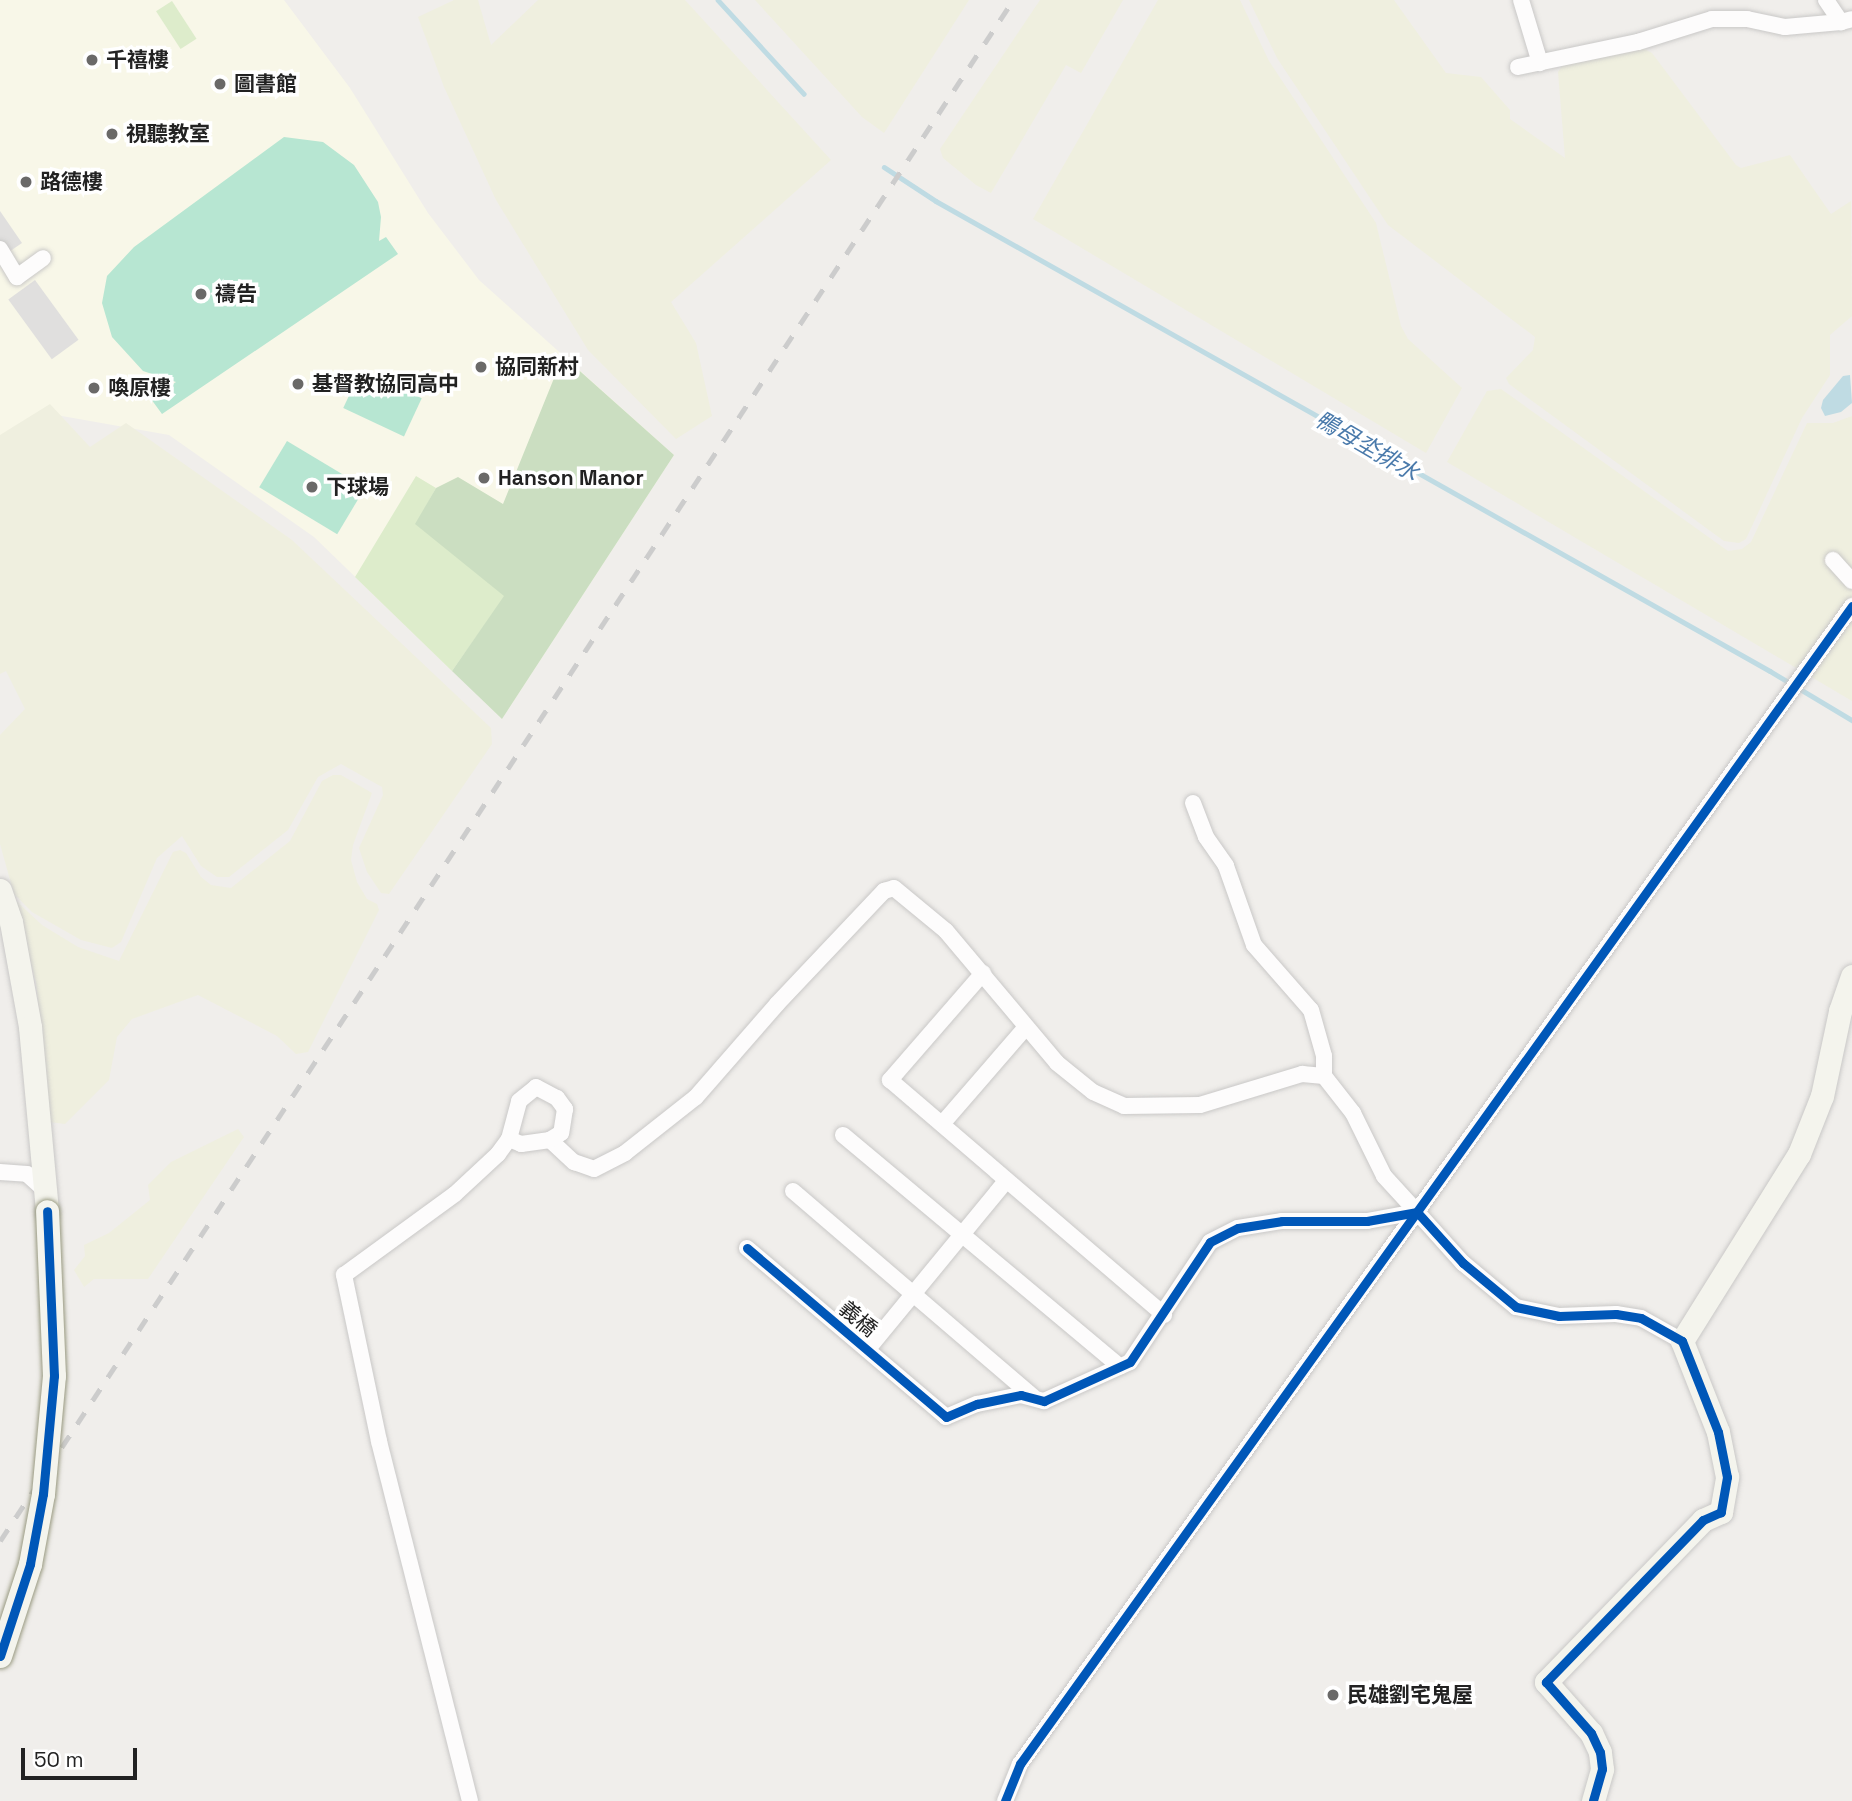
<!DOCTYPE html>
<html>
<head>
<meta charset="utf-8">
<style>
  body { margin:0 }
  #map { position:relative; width:1852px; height:1801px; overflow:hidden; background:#f0eeeb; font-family:"Space Grotesk","Noto Sans TC",sans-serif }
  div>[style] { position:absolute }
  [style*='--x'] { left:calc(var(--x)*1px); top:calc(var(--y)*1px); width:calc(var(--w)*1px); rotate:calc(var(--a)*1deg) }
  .education>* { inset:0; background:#f8f7e8 }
  .farmland>* { inset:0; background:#efefdf }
  .grass>* { inset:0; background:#ddeccb; transform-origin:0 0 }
  .forest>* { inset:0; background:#cbdec1 }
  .pitch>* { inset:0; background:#b7e6d2; transform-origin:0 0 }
  .parking>* { inset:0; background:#e0dfde; transform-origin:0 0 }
  .water>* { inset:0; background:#bfdbe3 }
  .stream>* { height:4.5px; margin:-2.25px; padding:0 2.25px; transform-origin:2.25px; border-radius:2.25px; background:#bfdbe3 }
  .roads { filter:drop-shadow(0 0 2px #c9c8c7) drop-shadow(0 0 2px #c9c8c7) }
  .street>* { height:16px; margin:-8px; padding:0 8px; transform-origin:8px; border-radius:8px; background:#fdfcfc }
  .secondary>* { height:23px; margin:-11.5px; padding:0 11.5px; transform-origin:11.5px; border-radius:11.5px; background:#f4f4ed }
  .rail>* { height:4.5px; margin-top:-2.25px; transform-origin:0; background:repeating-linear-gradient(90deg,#ccc 0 14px,transparent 0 28px) }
  .bridges { filter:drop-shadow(0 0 2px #999a82) drop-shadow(0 0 2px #999a82) }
  .secondary-bridge>* { height:23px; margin:-11.5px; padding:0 11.5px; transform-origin:11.5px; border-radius:11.5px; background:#f4f4ed }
  .cycleway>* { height:9px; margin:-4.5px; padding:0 4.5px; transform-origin:4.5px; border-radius:4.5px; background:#0057b8 }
  .dots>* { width:19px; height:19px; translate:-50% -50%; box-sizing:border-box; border:4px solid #fff; border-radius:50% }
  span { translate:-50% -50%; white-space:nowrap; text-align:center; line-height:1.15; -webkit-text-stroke:7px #fff; paint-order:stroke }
  .poi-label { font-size:21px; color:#222; font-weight:700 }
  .left { translate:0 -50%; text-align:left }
  .street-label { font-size:21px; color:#222 }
  .water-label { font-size:23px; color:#4a7aab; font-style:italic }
  .scale { position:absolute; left:21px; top:1748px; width:116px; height:32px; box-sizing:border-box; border:4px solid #222; border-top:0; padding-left:9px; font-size:21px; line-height:24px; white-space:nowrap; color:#222; -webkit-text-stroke:5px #fff; paint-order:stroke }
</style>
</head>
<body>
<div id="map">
  <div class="education">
    <i style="clip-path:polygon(0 0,284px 0,350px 88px,428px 213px,479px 280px,674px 455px,502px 719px,314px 537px,169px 435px,45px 413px,0 442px)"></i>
  </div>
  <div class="farmland">
    <i style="clip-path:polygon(454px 0,478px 0,491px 45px,538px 0,685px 0,831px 160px,671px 302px,696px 343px,712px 416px,676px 439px,588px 350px,496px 200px,444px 87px,418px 17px)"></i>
    <i style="clip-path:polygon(755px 0,969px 0,884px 133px,862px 117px)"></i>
    <i style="clip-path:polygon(1040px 0,1123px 0,1081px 73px,1066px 65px,991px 193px,976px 185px,943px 158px,940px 149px)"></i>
    <i style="clip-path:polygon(1158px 0,1240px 0,1269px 61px,1376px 223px,1401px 326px,1408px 339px,1462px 388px,1426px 453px,1033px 219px)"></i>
    <i style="clip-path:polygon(1249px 0,1394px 0,1446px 73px,1481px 77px,1510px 110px,1510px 119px,1565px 158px,1558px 72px,1563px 64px,1642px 48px,1652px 53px,1736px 165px,1741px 168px,1790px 155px,1831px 214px,1851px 201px,1852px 316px,1830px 335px,1830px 375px,1802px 418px,1746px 539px,1739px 543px,1724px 541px,1509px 384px,1506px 378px,1533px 350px,1535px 337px,1388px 225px,1277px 58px)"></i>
    <i style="clip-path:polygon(1501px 389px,1728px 551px,1742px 549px,1751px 542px,1807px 423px,1833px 423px,1852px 416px,1852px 701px,1447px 462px,1487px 391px)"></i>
    <i style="clip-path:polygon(50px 404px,90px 447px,126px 423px,292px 540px,491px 728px,492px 744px,389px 894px,381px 893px,367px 872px,359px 848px,383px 795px,382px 787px,341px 764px,318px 777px,288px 830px,229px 877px,217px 877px,201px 866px,182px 836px,157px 858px,121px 942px,112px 948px,81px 940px,32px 912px,14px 894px,0 844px,0 735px,25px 709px,6px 671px,0 674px,0 435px)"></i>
    <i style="clip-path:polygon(333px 775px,341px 775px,372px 793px,353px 845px,351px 860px,357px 882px,367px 899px,377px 904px,379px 910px,308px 1052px,296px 1054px,277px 1036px,198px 995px,132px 1019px,117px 1037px,109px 1080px,65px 1124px,50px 1122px,36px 982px,13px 898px,42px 925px,78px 947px,119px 961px,173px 852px,180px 850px,186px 853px,201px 877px,211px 885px,231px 888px,290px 841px,322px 781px)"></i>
    <i style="clip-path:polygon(238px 1129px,244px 1137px,148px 1279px,94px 1279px,84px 1287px,74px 1270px,85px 1256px,84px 1245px,109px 1233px,150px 1200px,148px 1185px,171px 1162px)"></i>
  </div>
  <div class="grass">
    <i style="left:172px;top:1px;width:45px;height:19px;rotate:57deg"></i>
    <i style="clip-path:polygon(416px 476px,436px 488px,416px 524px,505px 596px,452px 671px,355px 577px)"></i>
  </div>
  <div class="forest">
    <i style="clip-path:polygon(563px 356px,674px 455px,502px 719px,452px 671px,504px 596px,415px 524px,436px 488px,458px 477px,503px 504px)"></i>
  </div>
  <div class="pitch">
    <i style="clip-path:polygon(284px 137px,323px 142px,354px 165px,378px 202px,381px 217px,379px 241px,386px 237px,398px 254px,162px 414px,151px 399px,176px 382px,143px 371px,112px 337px,102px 303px,107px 276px,134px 247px)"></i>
    <i style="left:361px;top:370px;width:67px;height:42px;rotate:25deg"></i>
    <i style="left:287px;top:441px;width:91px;height:54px;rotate:31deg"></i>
  </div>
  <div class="parking">
    <i style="clip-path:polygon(0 211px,22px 243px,0 258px)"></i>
    <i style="left:35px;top:280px;width:74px;height:33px;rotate:54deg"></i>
  </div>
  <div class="water">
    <i style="clip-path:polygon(1850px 375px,1852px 403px,1841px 412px,1825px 416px,1821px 408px,1823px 400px,1843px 376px)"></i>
  </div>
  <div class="stream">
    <i style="--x:718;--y:0;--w:127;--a:47.5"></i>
    <i style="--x:884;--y:167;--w:62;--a:33.2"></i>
    <i style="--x:936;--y:201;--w:957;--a:29.4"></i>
    <i style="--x:1770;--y:671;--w:96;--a:30.9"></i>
  </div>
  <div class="roads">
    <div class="street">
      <i style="--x:1521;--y:0;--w:66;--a:73.2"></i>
      <i style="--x:1826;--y:0;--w:27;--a:56"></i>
      <i style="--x:1841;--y:22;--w:11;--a:-15"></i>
      <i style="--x:1518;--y:67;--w:123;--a:-11.8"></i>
      <i style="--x:1638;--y:42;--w:77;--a:-17.3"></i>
      <i style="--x:1712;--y:19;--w:35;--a:0"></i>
      <i style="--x:1747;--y:19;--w:39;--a:12"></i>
      <i style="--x:1785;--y:27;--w:56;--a:-5.1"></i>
      <i style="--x:0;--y:249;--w:33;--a:59"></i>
      <i style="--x:17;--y:277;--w:32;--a:-36"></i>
      <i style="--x:1833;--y:560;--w:28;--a:48"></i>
      <i style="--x:1193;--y:803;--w:36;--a:69"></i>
      <i style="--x:1206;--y:837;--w:35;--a:55"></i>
      <i style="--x:1226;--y:866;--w:84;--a:70.5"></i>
      <i style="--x:1254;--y:945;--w:86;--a:48.8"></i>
      <i style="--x:1311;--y:1010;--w:48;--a:74.2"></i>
      <i style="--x:1324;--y:1056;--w:20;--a:90"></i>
      <i style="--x:1324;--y:1076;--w:47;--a:51.9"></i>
      <i style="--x:1353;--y:1113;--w:70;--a:63.8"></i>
      <i style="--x:1384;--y:1176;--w:49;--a:47.5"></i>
      <i style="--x:983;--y:973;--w:142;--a:131"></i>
      <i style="--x:890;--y:1080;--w:361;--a:40.6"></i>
      <i style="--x:942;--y:1124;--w:128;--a:-49.1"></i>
      <i style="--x:843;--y:1135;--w:361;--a:39.9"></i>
      <i style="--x:550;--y:1140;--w:33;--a:43"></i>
      <i style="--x:574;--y:1162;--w:21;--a:19"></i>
      <i style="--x:594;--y:1169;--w:35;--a:-27"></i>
      <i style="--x:625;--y:1153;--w:90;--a:-38.3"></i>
      <i style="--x:696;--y:1097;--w:123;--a:-48.9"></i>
      <i style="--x:777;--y:1004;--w:156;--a:-46.6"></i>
      <i style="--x:884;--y:891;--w:10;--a:-17"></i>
      <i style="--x:894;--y:888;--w:67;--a:39.6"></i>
      <i style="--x:946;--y:931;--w:172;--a:49.9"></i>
      <i style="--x:1057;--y:1063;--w:46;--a:38.9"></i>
      <i style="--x:1093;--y:1092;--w:34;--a:24"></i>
      <i style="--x:1124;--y:1106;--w:76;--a:-0.8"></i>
      <i style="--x:1200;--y:1105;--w:107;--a:-16.9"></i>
      <i style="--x:1302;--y:1074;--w:22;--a:5"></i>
      <i style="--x:0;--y:1172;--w:27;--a:4"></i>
      <i style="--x:27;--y:1174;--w:25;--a:42"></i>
      <i style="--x:793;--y:1191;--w:316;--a:40.6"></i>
      <i style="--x:747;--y:1248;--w:261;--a:40.3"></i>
      <i style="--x:946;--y:1417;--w:34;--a:-23"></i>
      <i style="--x:977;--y:1404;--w:45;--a:-11.6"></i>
      <i style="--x:1021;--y:1395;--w:24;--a:15"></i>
      <i style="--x:1044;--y:1401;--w:94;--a:-24.4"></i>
      <i style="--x:1130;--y:1362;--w:144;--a:-56.3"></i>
      <i style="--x:1210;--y:1242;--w:31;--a:-27"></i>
      <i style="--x:1238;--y:1228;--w:45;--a:-9"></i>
      <i style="--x:1282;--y:1221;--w:85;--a:0"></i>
      <i style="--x:1367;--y:1221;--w:51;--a:-10.2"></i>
      <i style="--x:1417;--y:1212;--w:69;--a:48"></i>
      <i style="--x:1463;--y:1263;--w:69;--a:39.7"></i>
      <i style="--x:1516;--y:1307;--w:44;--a:11.8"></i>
      <i style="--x:1559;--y:1316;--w:57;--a:-2"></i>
      <i style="--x:1616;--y:1314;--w:25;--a:9"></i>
      <i style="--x:1641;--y:1318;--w:47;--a:29.3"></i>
      <i style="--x:868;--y:1349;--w:217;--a:-50.6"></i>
      <i style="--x:470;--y:1801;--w:371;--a:-104.2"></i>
      <i style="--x:379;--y:1441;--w:170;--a:-101.9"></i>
      <i style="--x:344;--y:1275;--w:137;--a:-36.1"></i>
      <i style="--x:455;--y:1194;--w:59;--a:-42.9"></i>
      <i style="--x:498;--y:1154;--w:19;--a:-54"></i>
      <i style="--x:509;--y:1139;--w:39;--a:-75"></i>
      <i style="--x:519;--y:1101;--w:22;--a:-39"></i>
      <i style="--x:536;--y:1087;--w:24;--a:28"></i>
      <i style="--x:557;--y:1098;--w:14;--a:54"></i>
      <i style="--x:565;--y:1109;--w:24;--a:99"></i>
      <i style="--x:561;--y:1133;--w:13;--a:148"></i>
      <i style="--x:550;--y:1140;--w:29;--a:172"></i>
      <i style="--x:521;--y:1144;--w:13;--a:-157"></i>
      <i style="--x:1005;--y:1801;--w:40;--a:-68"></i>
      <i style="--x:1020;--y:1764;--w:1426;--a:-54.3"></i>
    </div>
    <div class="secondary">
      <i style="--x:0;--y:890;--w:34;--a:71"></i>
      <i style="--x:11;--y:922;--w:107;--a:79.7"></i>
      <i style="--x:30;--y:1027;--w:185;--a:84.7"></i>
      <i style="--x:1593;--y:1801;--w:33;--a:-74"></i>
      <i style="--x:1602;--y:1769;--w:17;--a:-97"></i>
      <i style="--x:1600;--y:1752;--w:21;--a:-115"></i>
      <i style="--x:1591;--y:1733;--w:68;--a:-131.4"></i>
      <i style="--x:1546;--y:1682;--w:226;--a:-45.9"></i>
      <i style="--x:1703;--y:1520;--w:20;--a:-24"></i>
      <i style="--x:1721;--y:1512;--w:36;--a:-80"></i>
      <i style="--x:1727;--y:1477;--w:46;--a:-101.3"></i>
      <i style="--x:1718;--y:1432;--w:98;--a:-111.6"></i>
      <i style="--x:1682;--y:1341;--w:221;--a:-58"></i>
      <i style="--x:1799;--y:1154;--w:62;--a:-68.4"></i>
      <i style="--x:1822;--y:1096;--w:87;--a:-78"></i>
      <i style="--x:1840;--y:1011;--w:37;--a:-71"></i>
    </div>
  </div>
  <div class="rail">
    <i style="--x:0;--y:1541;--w:1844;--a:-56.68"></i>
  </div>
  <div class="bridges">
    <div class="secondary-bridge">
      <i style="--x:0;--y:1656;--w:97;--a:-71.9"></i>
      <i style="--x:30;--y:1564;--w:71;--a:-79.5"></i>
      <i style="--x:43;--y:1494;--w:119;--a:-84.7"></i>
      <i style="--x:54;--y:1376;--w:165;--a:-92.4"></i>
    </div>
  </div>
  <div class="cycleway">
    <i style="--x:747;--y:1248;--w:261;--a:40.3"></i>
    <i style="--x:946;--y:1417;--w:34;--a:-23"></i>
    <i style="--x:977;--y:1404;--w:45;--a:-11.6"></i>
    <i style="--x:1021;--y:1395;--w:24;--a:15"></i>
    <i style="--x:1044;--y:1401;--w:94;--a:-24.4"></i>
    <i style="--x:1130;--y:1362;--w:144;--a:-56.3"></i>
    <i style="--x:1210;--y:1242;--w:31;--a:-27"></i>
    <i style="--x:1238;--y:1228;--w:45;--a:-9"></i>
    <i style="--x:1282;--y:1221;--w:85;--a:0"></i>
    <i style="--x:1367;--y:1221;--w:51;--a:-10.2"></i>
    <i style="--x:1417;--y:1212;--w:69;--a:48"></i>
    <i style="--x:1463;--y:1263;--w:69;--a:39.7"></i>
    <i style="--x:1516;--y:1307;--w:44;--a:11.8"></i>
    <i style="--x:1559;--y:1316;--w:57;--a:-2"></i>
    <i style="--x:1616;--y:1314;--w:25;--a:9"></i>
    <i style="--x:1641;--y:1318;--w:47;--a:29.3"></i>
    <i style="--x:1682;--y:1341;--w:98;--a:68.4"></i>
    <i style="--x:1718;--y:1432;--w:46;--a:78.7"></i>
    <i style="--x:1727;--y:1477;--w:36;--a:100"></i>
    <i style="--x:1721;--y:1512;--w:20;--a:156"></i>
    <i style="--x:1703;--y:1520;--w:226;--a:134.1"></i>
    <i style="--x:1546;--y:1682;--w:68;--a:48.6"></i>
    <i style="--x:1591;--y:1733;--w:21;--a:65"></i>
    <i style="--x:1600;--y:1752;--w:17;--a:83"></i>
    <i style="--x:1602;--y:1769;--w:33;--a:106"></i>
    <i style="--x:0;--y:1656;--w:97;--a:-71.9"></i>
    <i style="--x:30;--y:1564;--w:71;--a:-79.5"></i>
    <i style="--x:43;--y:1494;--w:119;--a:-84.7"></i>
    <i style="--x:54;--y:1376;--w:165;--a:-92.4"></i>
    <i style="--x:1005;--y:1801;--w:40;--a:-68"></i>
    <i style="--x:1020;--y:1764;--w:1426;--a:-54.3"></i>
  </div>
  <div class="dots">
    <i style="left:92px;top:60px;background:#6a6968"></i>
    <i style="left:220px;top:84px;background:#6a6968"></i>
    <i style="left:112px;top:134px;background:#6a6968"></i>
    <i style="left:26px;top:182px;background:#6a6968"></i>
    <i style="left:201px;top:294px;background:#6a6968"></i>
    <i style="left:481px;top:367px;background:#6a6968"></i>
    <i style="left:298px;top:384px;background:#6a6968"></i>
    <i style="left:94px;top:388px;background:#6a6968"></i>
    <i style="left:484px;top:478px;background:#6a6968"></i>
    <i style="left:312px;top:487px;background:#6a6968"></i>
    <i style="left:1333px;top:1695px;background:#6a6968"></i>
  </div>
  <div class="poi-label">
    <span class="left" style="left:106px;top:60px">千禧樓</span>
    <span class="left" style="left:234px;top:84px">圖書館</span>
    <span class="left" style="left:126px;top:134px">視聽教室</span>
    <span class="left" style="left:40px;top:182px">路德樓</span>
    <span class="left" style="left:215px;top:294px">禱告</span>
    <span class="left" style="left:495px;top:367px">協同新村</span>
    <span class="left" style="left:312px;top:384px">基督教協同高中</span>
    <span class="left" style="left:108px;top:388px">喚原樓</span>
    <span class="left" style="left:498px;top:478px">Hanson Manor</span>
    <span class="left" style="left:326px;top:487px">下球場</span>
    <span class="left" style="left:1347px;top:1695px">民雄劉宅鬼屋</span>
  </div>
  <div class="street-label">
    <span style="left:858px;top:1319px;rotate:40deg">義橋</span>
  </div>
  <div class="water-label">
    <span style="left:1367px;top:446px;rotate:30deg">鴨母坔排水</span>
  </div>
  <div class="scale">50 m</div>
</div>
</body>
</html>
